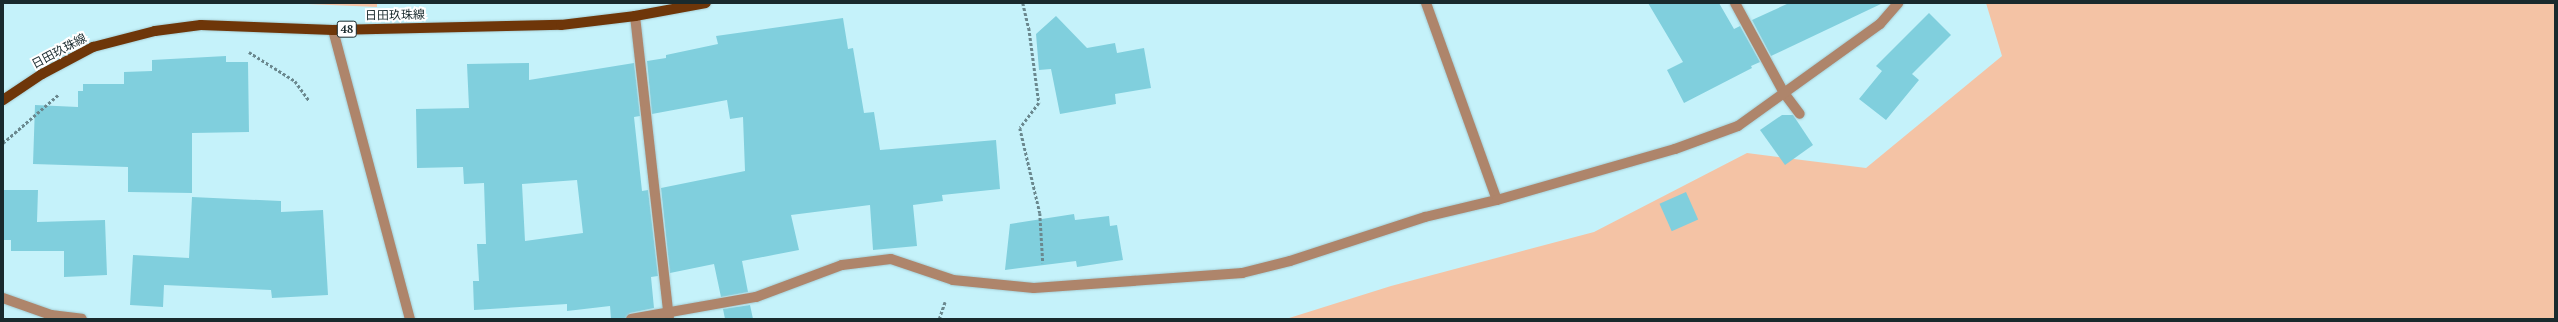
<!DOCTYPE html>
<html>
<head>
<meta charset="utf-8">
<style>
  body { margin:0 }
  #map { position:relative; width:2558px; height:322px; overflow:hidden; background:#c5f2fa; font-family:"PT Serif","Noto Sans JP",serif }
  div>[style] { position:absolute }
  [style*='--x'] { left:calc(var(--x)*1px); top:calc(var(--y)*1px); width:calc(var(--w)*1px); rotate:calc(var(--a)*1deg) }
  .green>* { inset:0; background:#f4c3a5 }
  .building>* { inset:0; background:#80cfdd; transform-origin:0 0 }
  .path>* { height:2.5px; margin-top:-1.25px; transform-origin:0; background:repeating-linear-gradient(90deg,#6a888e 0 3px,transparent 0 5px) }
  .roads { filter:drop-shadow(0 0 1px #a6ced5) drop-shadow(0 0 1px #a6ced5) }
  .minor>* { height:10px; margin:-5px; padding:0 5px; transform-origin:5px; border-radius:5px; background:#ae856b }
  .major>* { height:10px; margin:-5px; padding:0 5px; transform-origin:5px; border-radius:5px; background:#6e3609 }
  span { translate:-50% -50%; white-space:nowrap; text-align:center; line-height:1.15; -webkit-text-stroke:4px #fff; paint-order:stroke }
  .shield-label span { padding:1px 3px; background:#fff; border:1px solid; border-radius:3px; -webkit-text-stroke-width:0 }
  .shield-label { font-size:11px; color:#192a2d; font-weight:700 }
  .street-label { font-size:12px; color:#192a2d }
  .frame { position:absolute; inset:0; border:4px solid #192a2d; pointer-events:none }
</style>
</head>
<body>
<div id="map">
  <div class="green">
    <i style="clip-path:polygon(285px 3px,377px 3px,377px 7px)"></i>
    <i style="clip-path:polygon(1986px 3px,2555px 3px,2555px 319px,1286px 319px,1391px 286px,1594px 232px,1747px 153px,1866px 168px,2002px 56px)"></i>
  </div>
  <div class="building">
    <i style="clip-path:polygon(1648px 3px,1719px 3px,1734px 29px,1740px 26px,1760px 62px,1751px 66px,1752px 68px,1684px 103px,1667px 70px,1683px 62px)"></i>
    <i style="clip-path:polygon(1789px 3px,1883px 3px,1771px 56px,1752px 20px)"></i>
    <i style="clip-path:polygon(1929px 13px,1951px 35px,1912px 74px,1919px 80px,1886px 120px,1859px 99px,1882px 71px,1876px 66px)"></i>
    <i style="clip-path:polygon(1056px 16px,1087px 48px,1115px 43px,1117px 53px,1144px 48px,1151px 88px,1115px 94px,1116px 104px,1060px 114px,1051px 69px,1039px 70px,1036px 34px)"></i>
    <i style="clip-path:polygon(843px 18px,848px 49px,853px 48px,864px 113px,874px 112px,880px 150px,996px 140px,1000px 189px,942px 195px,943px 201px,913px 205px,917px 246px,873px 250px,870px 205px,791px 215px,799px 250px,742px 261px,748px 292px,721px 297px,714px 264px,670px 273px,661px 188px,745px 171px,743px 117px,730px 119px,727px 100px,652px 114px,647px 61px,666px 58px,666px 55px,718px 44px,716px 36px)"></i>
    <i style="clip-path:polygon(226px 56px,226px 62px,248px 62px,249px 132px,192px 133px,192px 193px,128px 192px,128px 167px,33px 164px,35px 105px,78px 107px,78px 91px,83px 91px,83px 84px,124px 84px,124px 72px,152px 71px,152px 60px)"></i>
    <i style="clip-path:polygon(evenodd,529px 63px,529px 80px,634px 63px,640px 116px,634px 117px,642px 191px,648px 190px,658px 276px,651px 277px,654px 308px,630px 313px,625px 319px,611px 319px,610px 306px,567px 311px,567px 304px,474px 310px,473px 281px,479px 281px,477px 244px,486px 244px,484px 183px,464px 184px,463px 167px,417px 168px,416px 109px,469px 108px,467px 64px,529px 63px,577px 180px,583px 233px,525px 241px,522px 184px,577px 180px)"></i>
    <i style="clip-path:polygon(1782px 115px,1793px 115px,1813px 145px,1785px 165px,1760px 130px)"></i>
    <i style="clip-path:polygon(3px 190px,38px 190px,37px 222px,105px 220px,107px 275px,64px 277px,64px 251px,11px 251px,11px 240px,3px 240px)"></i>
    <i style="left:1686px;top:192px;width:30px;height:29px;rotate:66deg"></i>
    <i style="clip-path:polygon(192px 197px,281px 201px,281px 212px,323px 210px,328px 295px,272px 298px,271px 290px,164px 285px,163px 307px,130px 305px,133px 255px,189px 258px)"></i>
    <i style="clip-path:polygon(1074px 214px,1075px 220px,1109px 216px,1110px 226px,1117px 225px,1123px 260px,1077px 267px,1076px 261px,1005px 270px,1010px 224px)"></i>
    <i style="clip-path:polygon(750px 305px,753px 319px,725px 319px,723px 309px)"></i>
  </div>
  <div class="path">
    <i style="--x:1023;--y:3;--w:26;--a:77"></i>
    <i style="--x:1029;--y:28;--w:76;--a:82.4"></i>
    <i style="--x:1039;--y:103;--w:31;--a:127"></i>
    <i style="--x:1020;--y:128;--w:87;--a:76.8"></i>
    <i style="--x:1040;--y:213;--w:50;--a:86.6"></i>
    <i style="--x:249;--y:52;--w:54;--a:32.2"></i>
    <i style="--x:295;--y:81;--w:24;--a:54"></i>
    <i style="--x:3;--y:143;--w:73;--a:-41.1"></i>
    <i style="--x:939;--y:319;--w:18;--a:-71"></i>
  </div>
  <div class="roads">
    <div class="minor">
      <i style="--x:1426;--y:3;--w:209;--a:70.2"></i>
      <i style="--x:1735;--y:3;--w:102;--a:61.4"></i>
      <i style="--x:1784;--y:93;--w:26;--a:53"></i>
      <i style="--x:635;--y:16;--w:305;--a:83.6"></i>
      <i style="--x:333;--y:30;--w:299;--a:75.1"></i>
      <i style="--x:3;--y:298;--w:51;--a:19.5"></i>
      <i style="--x:51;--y:315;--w:31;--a:7"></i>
      <i style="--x:631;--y:319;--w:127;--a:-10"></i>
      <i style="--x:756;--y:297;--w:92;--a:-20.4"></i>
      <i style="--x:842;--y:265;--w:49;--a:-7"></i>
      <i style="--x:891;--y:259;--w:65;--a:18.7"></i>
      <i style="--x:953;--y:280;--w:81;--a:5.6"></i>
      <i style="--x:1034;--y:288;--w:209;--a:-4.1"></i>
      <i style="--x:1242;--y:273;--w:49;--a:-14"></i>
      <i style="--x:1290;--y:261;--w:142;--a:-18.1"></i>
      <i style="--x:1425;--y:217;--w:74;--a:-13.3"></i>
      <i style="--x:1497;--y:200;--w:185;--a:-16"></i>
      <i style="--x:1675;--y:149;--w:67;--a:-20.1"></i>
      <i style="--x:1738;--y:126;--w:175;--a:-35.7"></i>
      <i style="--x:1880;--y:24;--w:28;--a:-49"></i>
    </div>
    <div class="major">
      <i style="--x:3;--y:100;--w:47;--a:-33.7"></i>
      <i style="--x:42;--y:74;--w:58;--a:-27.9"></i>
      <i style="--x:93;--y:47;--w:64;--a:-14.5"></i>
      <i style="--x:155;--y:31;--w:46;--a:-7.4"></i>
      <i style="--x:201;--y:25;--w:132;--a:2.2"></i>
      <i style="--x:333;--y:30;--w:228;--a:-1.3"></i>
      <i style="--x:561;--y:25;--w:75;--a:-6.9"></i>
      <i style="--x:635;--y:16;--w:72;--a:-10.4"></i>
    </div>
  </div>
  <div class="shield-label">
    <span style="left:347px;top:29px">48</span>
  </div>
  <div class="street-label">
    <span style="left:395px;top:15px;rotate:-1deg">日田玖珠線</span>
    <span style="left:59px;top:51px;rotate:-28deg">日田玖珠線</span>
  </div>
  <div class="frame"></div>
</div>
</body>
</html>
